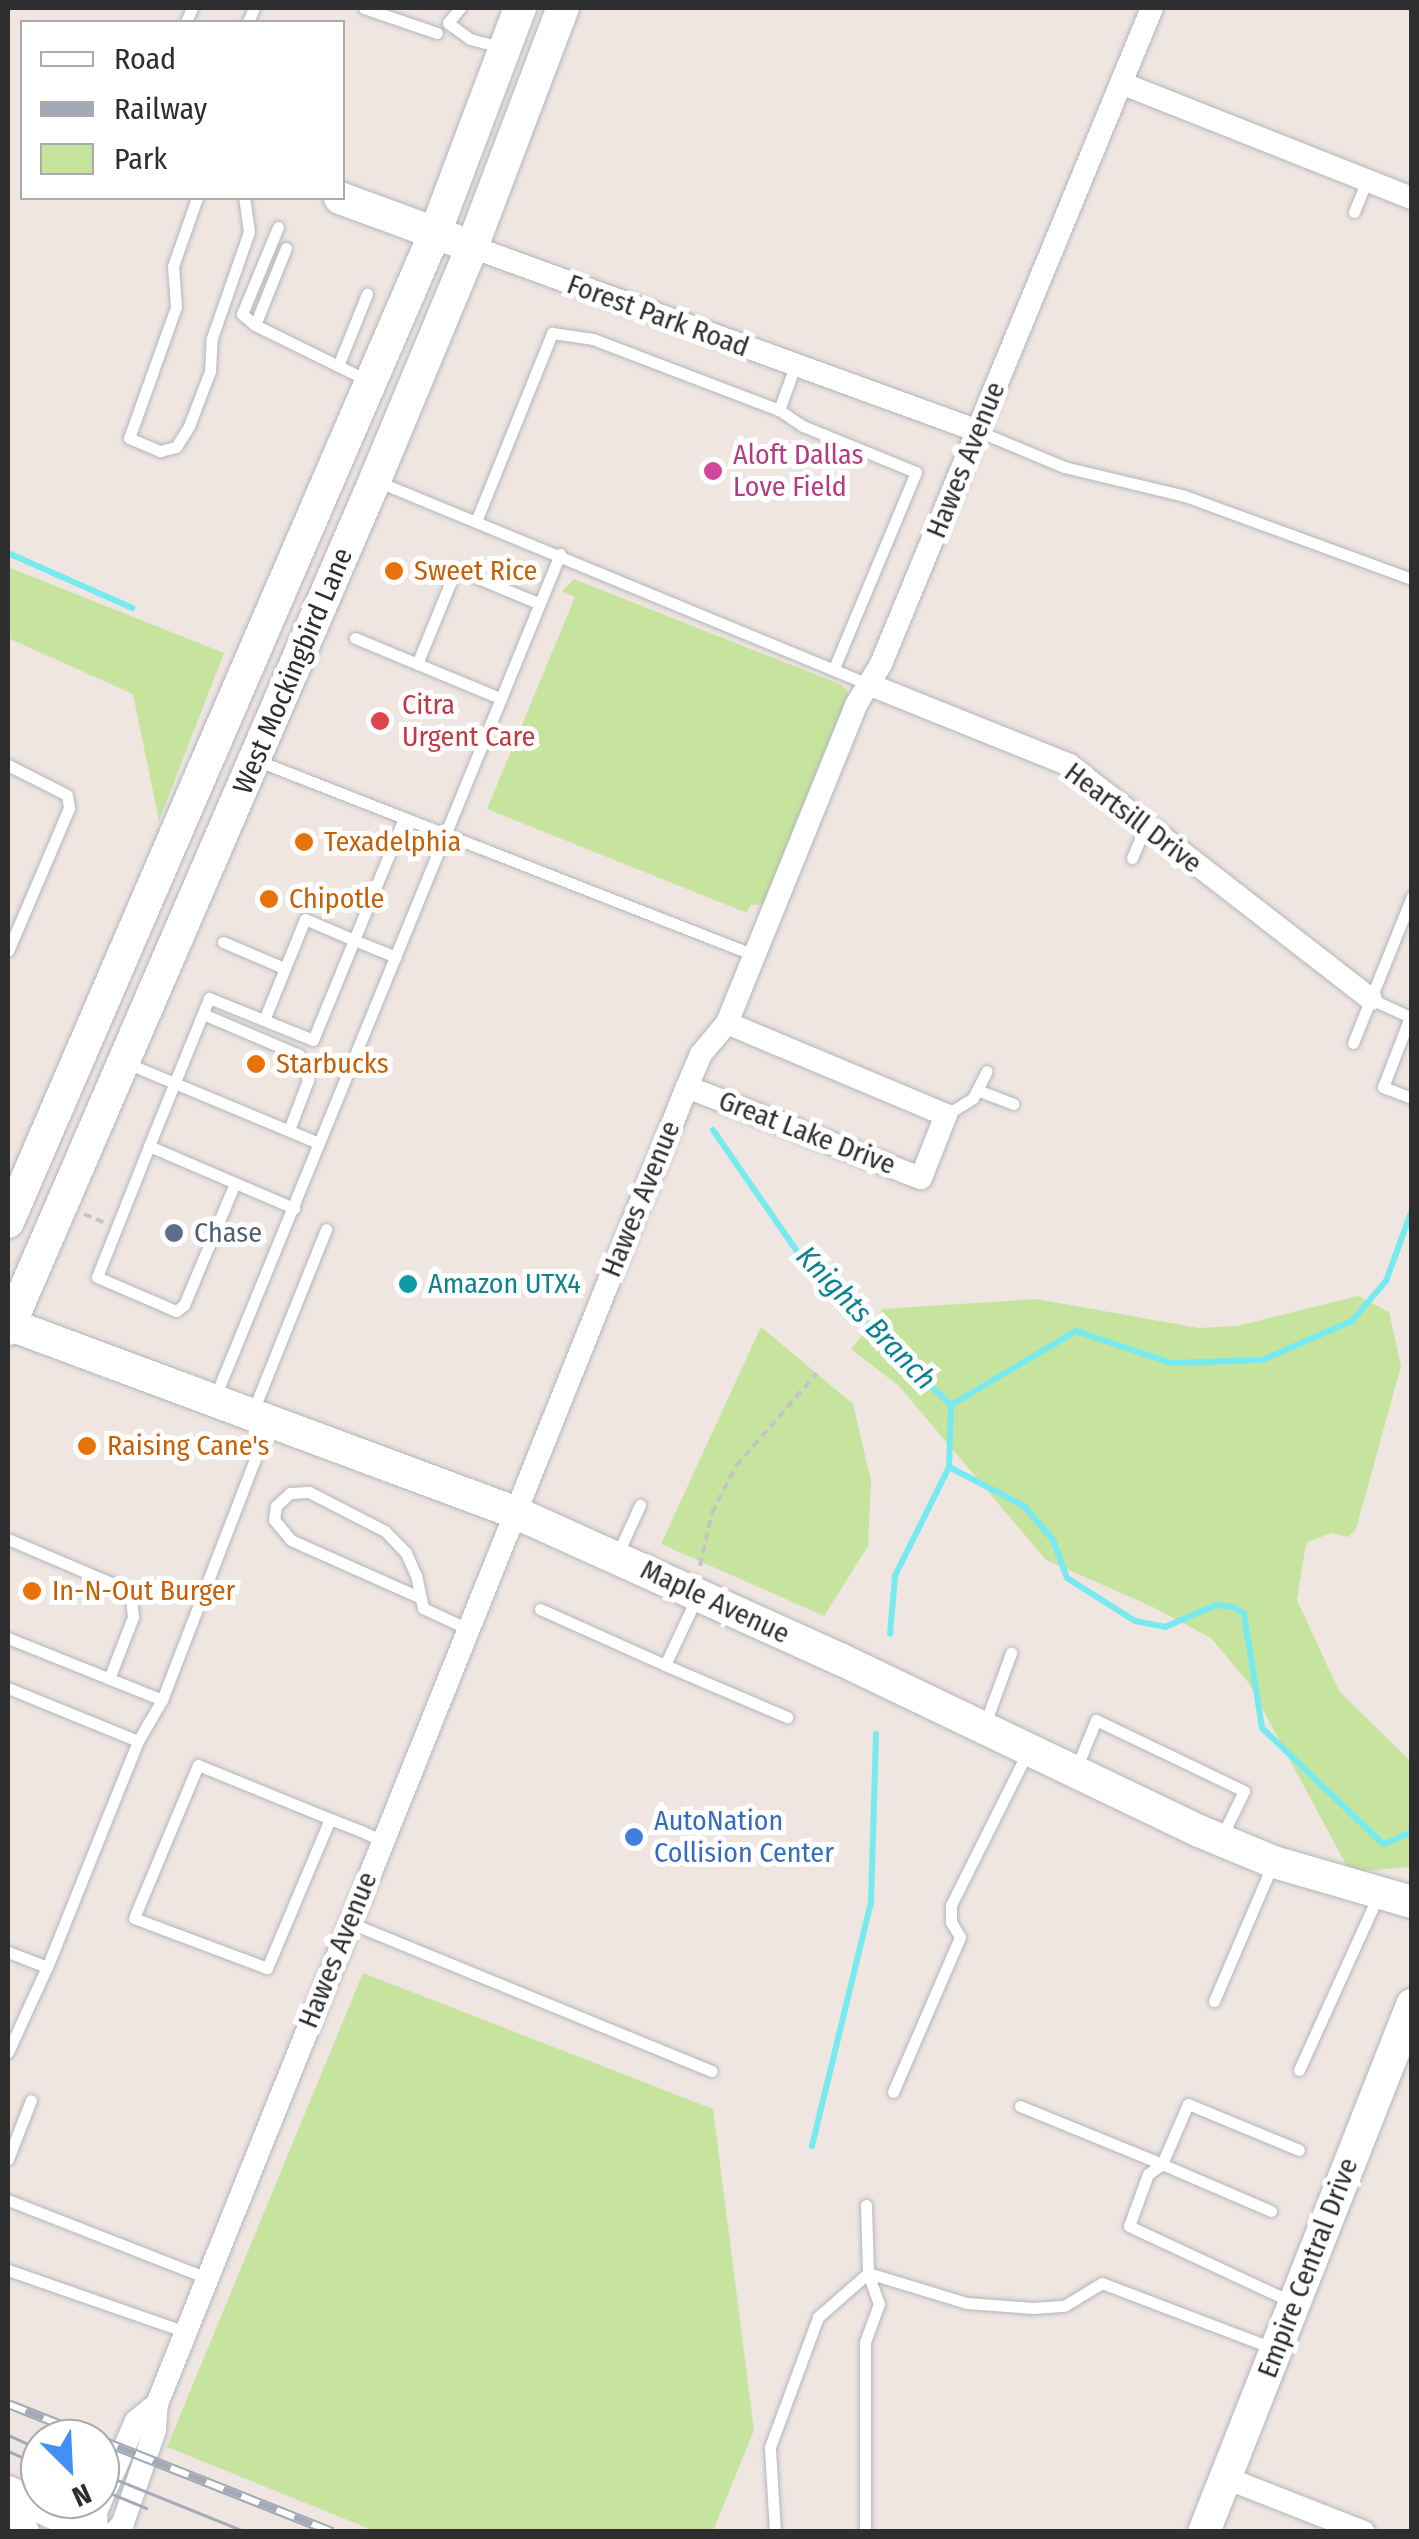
<!DOCTYPE html>
<html>
<head>
<meta charset="utf-8">
<style>
  body { margin:0 }
  #map { position:relative; width:1419px; height:2539px; overflow:hidden; background:#efe5e1; font-family:"Fira Sans Condensed",sans-serif }
  div>[style] { position:absolute }
  [style*='--x'] { left:calc(var(--x)*1px); top:calc(var(--y)*1px); width:calc(var(--w)*1px); rotate:calc(var(--a)*1deg) }
  .green>* { inset:0; background:#c6e49e }
  .stream>* { height:6px; margin:-3px; padding:0 3px; transform-origin:3px; border-radius:3px; background:#76eaef }
  .path>* { height:4px; margin-top:-2px; transform-origin:0; background:repeating-linear-gradient(90deg,#c4c4c4 0 8px,transparent 0 13px) }
  .roads { filter:drop-shadow(0 0 2px #b1b6be) drop-shadow(0 0 2px #b1b6be) }
  .lane>* { height:11px; margin:-5.5px; padding:0 5.5px; transform-origin:5.5px; border-radius:5.5px; background:#fff }
  .street>* { height:22px; margin:-11px; padding:0 11px; transform-origin:11px; border-radius:11px; background:#fff }
  .secondary>* { height:32px; margin:-16px; padding:0 16px; transform-origin:16px; border-radius:16px; background:#fff }
  .tram>* { height:2.5px; margin:-1.25px; padding:0 1.25px; transform-origin:1.25px; border-radius:1.25px; background:#a3aab7 }
  .rail>* { height:10px; margin-top:-5px; transform-origin:0; background:repeating-linear-gradient(90deg,#fff 0 19px,#a3aab7 0 38px); box-sizing:border-box; border-block:2px solid #a3aab7 }
  .dots>* { width:28px; height:28px; translate:-50% -50%; box-sizing:border-box; border:5px solid #fff; border-radius:50% }
  span { translate:-50% -50%; white-space:nowrap; text-align:center; line-height:1.15; -webkit-text-stroke:10px #fff; paint-order:stroke }
  .street-label { font-size:28px; color:#2e2e2e }
  .hotel-label { font-size:28px; color:#b23c85 }
  .left { translate:0 -50%; text-align:left }
  .food-label { font-size:28px; color:#c56008 }
  .health-label { font-size:28px; color:#be3a42 }
  .service-label { font-size:28px; color:#4e5e75 }
  .culture-label { font-size:28px; color:#0d838f }
  .shop-label { font-size:28px; color:#366cbe }
  .water-label { font-size:30px; color:#0e8293; font-style:italic }
  .frame { position:absolute; inset:0; border:10px solid #2e2e2e; pointer-events:none }
  .legend { position:absolute; left:20px; top:20px; width:325px; height:180px; box-sizing:border-box; background:#fff; border:2px solid #ababab; margin:0; padding:12px 18px; list-style:none; font-size:30px; color:#2e2e2e }
  .legend li { display:flex; align-items:center; gap:20px; height:50px }
  .legend b { width:50px; border:2px solid #ababab }
  .north { position:absolute; left:20px; top:2419px; width:100px; height:100px; box-sizing:border-box; background:#fff; border:2px solid #ababab; border-radius:50%; rotate:156deg; font-size:28px; font-weight:700; line-height:40px; text-align:center; color:#2e2e2e }
  .north::after { content:''; display:block; margin:auto; width:35px; height:45px; background:#438ef9; clip-path:polygon(50% 0,100% 100%,50% 72%,0 100%) }
</style>
</head>
<body>
<div id="map">
  <div class="green">
    <i style="clip-path:polygon(8px 567px,224px 653px,159px 821px,133px 694px,8px 638px)"></i>
    <i style="clip-path:polygon(574px 579px,842px 685px,848px 693px,848px 705px,766px 904px,750px 905px,747px 913px,487px 809px,575px 597px,562px 591px)"></i>
    <i style="clip-path:polygon(1358px 1296px,1389px 1312px,1401px 1366px,1356px 1529px,1348px 1537px,1331px 1533px,1306px 1543px,1297px 1600px,1339px 1691px,1411px 1762px,1411px 1867px,1350px 1872px,1248px 1682px,1211px 1638px,1153px 1607px,1046px 1560px,899px 1386px,851px 1349px,883px 1309px,1036px 1299px,1199px 1328px,1237px 1326px)"></i>
    <i style="clip-path:polygon(761px 1327px,853px 1404px,871px 1481px,868px 1546px,824px 1616px,661px 1544px)"></i>
    <i style="clip-path:polygon(363px 1973px,713px 2109px,754px 2430px,713px 2531px,375px 2531px,167px 2447px)"></i>
  </div>
  <div class="stream">
    <i style="--x:8;--y:553;--w:136;--a:23.9"></i>
    <i style="--x:713;--y:1130;--w:167;--a:55.3"></i>
    <i style="--x:808;--y:1267;--w:199;--a:44"></i>
    <i style="--x:951;--y:1405;--w:62;--a:91.8"></i>
    <i style="--x:949;--y:1467;--w:122;--a:116.4"></i>
    <i style="--x:895;--y:1576;--w:58;--a:94.9"></i>
    <i style="--x:951;--y:1405;--w:145;--a:-30.6"></i>
    <i style="--x:1076;--y:1331;--w:100;--a:18.6"></i>
    <i style="--x:1171;--y:1363;--w:91;--a:-1.9"></i>
    <i style="--x:1262;--y:1360;--w:98;--a:-23.4"></i>
    <i style="--x:1352;--y:1321;--w:52;--a:-49.6"></i>
    <i style="--x:1386;--y:1281;--w:76;--a:-69.9"></i>
    <i style="--x:949;--y:1467;--w:85;--a:27.5"></i>
    <i style="--x:1024;--y:1506;--w:45;--a:49.5"></i>
    <i style="--x:1053;--y:1540;--w:40;--a:69.8"></i>
    <i style="--x:1067;--y:1578;--w:80;--a:32.3"></i>
    <i style="--x:1135;--y:1621;--w:31;--a:11"></i>
    <i style="--x:1165;--y:1627;--w:56;--a:-23.3"></i>
    <i style="--x:1216;--y:1605;--w:17;--a:7"></i>
    <i style="--x:1233;--y:1607;--w:13;--a:32"></i>
    <i style="--x:1244;--y:1614;--w:115;--a:81"></i>
    <i style="--x:1262;--y:1728;--w:168;--a:43.8"></i>
    <i style="--x:1383;--y:1844;--w:31;--a:-22"></i>
    <i style="--x:812;--y:2146;--w:250;--a:-76.4"></i>
    <i style="--x:871;--y:1903;--w:169;--a:-88.3"></i>
  </div>
  <div class="path">
    <i style="--x:84;--y:1214;--w:21;--a:23"></i>
    <i style="--x:700;--y:1566;--w:54;--a:-77.2"></i>
    <i style="--x:712;--y:1513;--w:53;--a:-62.9"></i>
    <i style="--x:736;--y:1466;--w:123;--a:-48.9"></i>
  </div>
  <div class="roads">
    <div class="lane">
      <i style="--x:364;--y:8;--w:77;--a:18.9"></i>
      <i style="--x:460;--y:8;--w:19;--a:129"></i>
      <i style="--x:448;--y:23;--w:27;--a:36"></i>
      <i style="--x:470;--y:39;--w:34;--a:15"></i>
      <i style="--x:186;--y:22;--w:15;--a:-67"></i>
      <i style="--x:248;--y:22;--w:15;--a:-67"></i>
      <i style="--x:197;--y:198;--w:72;--a:109.4"></i>
      <i style="--x:173;--y:266;--w:41;--a:85.8"></i>
      <i style="--x:176;--y:307;--w:139;--a:109.7"></i>
      <i style="--x:129;--y:438;--w:34;--a:23"></i>
      <i style="--x:160;--y:451;--w:16;--a:-14"></i>
      <i style="--x:176;--y:447;--w:25;--a:-58"></i>
      <i style="--x:189;--y:426;--w:59;--a:-69.1"></i>
      <i style="--x:210;--y:371;--w:33;--a:-87"></i>
      <i style="--x:212;--y:338;--w:112;--a:-70.8"></i>
      <i style="--x:249;--y:232;--w:34;--a:-98"></i>
      <i style="--x:1354;--y:212;--w:37;--a:-68"></i>
      <i style="--x:278;--y:227;--w:94;--a:112.5"></i>
      <i style="--x:242;--y:314;--w:17;--a:40"></i>
      <i style="--x:255;--y:325;--w:125;--a:26.2"></i>
      <i style="--x:255;--y:325;--w:83;--a:-68.1"></i>
      <i style="--x:338;--y:366;--w:78;--a:-68.1"></i>
      <i style="--x:779;--y:410;--w:47;--a:-70"></i>
      <i style="--x:978;--y:431;--w:93;--a:22.7"></i>
      <i style="--x:1064;--y:467;--w:124;--a:13.5"></i>
      <i style="--x:1185;--y:496;--w:242;--a:20.1"></i>
      <i style="--x:379;--y:482;--w:529;--a:22.44"></i>
      <i style="--x:477;--y:519;--w:201;--a:-68"></i>
      <i style="--x:552;--y:333;--w:41;--a:8.3"></i>
      <i style="--x:593;--y:339;--w:199;--a:20.9"></i>
      <i style="--x:779;--y:410;--w:29;--a:34"></i>
      <i style="--x:803;--y:426;--w:122;--a:22.2"></i>
      <i style="--x:916;--y:472;--w:212;--a:112.7"></i>
      <i style="--x:355;--y:638;--w:157;--a:22.5"></i>
      <i style="--x:417;--y:664;--w:103;--a:-67.7"></i>
      <i style="--x:456;--y:569;--w:89;--a:22.5"></i>
      <i style="--x:256;--y:760;--w:535;--a:21.38"></i>
      <i style="--x:8;--y:765;--w:66;--a:27"></i>
      <i style="--x:67;--y:795;--w:13;--a:81"></i>
      <i style="--x:69;--y:808;--w:155;--a:113.1"></i>
      <i style="--x:1132;--y:858;--w:36;--a:-67"></i>
      <i style="--x:223;--y:942;--w:66;--a:23.1"></i>
      <i style="--x:1371;--y:999;--w:43;--a:24.8"></i>
      <i style="--x:1410;--y:1017;--w:75;--a:111.1"></i>
      <i style="--x:1383;--y:1087;--w:31;--a:21"></i>
      <i style="--x:203;--y:1014;--w:104;--a:23.1"></i>
      <i style="--x:299;--y:1055;--w:27;--a:70"></i>
      <i style="--x:308;--y:1080;--w:53;--a:110.8"></i>
      <i style="--x:264;--y:1020;--w:109;--a:-67.9"></i>
      <i style="--x:305;--y:919;--w:53;--a:23.2"></i>
      <i style="--x:354;--y:940;--w:132;--a:-67.7"></i>
      <i style="--x:1353;--y:1043;--w:158;--a:-68.1"></i>
      <i style="--x:124;--y:1062;--w:211;--a:22.6"></i>
      <i style="--x:977;--y:1090;--w:39;--a:21"></i>
      <i style="--x:946;--y:1115;--w:32;--a:-32"></i>
      <i style="--x:973;--y:1098;--w:30;--a:-63"></i>
      <i style="--x:149;--y:1146;--w:160;--a:-67.9"></i>
      <i style="--x:209;--y:998;--w:112;--a:22"></i>
      <i style="--x:313;--y:1040;--w:108;--a:-67.7"></i>
      <i style="--x:354;--y:940;--w:45;--a:22"></i>
      <i style="--x:235;--y:1183;--w:132;--a:112.7"></i>
      <i style="--x:184;--y:1305;--w:10;--a:143"></i>
      <i style="--x:176;--y:1311;--w:86;--a:-156.7"></i>
      <i style="--x:97;--y:1277;--w:141;--a:-68.3"></i>
      <i style="--x:149;--y:1146;--w:158;--a:23.2"></i>
      <i style="--x:215;--y:1397;--w:911;--a:-67.74"></i>
      <i style="--x:253;--y:1411;--w:196;--a:-68.1"></i>
      <i style="--x:8;--y:1539;--w:120;--a:23.1"></i>
      <i style="--x:118;--y:1586;--w:18;--a:43"></i>
      <i style="--x:131;--y:1598;--w:19;--a:84"></i>
      <i style="--x:133;--y:1617;--w:66;--a:111.2"></i>
      <i style="--x:618;--y:1553;--w:53;--a:-65.4"></i>
      <i style="--x:421;--y:1598;--w:142;--a:-156"></i>
      <i style="--x:291;--y:1540;--w:26;--a:-130"></i>
      <i style="--x:274;--y:1520;--w:14;--a:-82"></i>
      <i style="--x:276;--y:1506;--w:19;--a:-43"></i>
      <i style="--x:290;--y:1493;--w:19;--a:-3"></i>
      <i style="--x:309;--y:1492;--w:85;--a:27.2"></i>
      <i style="--x:385;--y:1531;--w:30;--a:46"></i>
      <i style="--x:406;--y:1553;--w:24;--a:66"></i>
      <i style="--x:416;--y:1575;--w:34;--a:78"></i>
      <i style="--x:423;--y:1608;--w:52;--a:25.1"></i>
      <i style="--x:540;--y:1609;--w:137;--a:24.1"></i>
      <i style="--x:665;--y:1665;--w:73;--a:-64.8"></i>
      <i style="--x:8;--y:1638;--w:166;--a:21.9"></i>
      <i style="--x:665;--y:1665;--w:133;--a:23.1"></i>
      <i style="--x:8;--y:1688;--w:140;--a:22.2"></i>
      <i style="--x:138;--y:1741;--w:244;--a:111.9"></i>
      <i style="--x:47;--y:1967;--w:42;--a:-159"></i>
      <i style="--x:985;--y:1724;--w:76;--a:-69.9"></i>
      <i style="--x:138;--y:1741;--w:48;--a:-59.7"></i>
      <i style="--x:162;--y:1700;--w:297;--a:-68.9"></i>
      <i style="--x:1076;--y:1769;--w:53;--a:-67.8"></i>
      <i style="--x:1096;--y:1720;--w:164;--a:25.6"></i>
      <i style="--x:1244;--y:1791;--w:50;--a:116.1"></i>
      <i style="--x:330;--y:1819;--w:162;--a:112.9"></i>
      <i style="--x:267;--y:1968;--w:142;--a:-159.4"></i>
      <i style="--x:134;--y:1918;--w:166;--a:-67.3"></i>
      <i style="--x:198;--y:1765;--w:143;--a:22.2"></i>
      <i style="--x:330;--y:1819;--w:33;--a:21"></i>
      <i style="--x:361;--y:1831;--w:23;--a:25"></i>
      <i style="--x:348;--y:1922;--w:393;--a:22.3"></i>
      <i style="--x:1214;--y:2001;--w:147;--a:-66.8"></i>
      <i style="--x:8;--y:2052;--w:94;--a:-65.4"></i>
      <i style="--x:1299;--y:2070;--w:189;--a:-65.6"></i>
      <i style="--x:893;--y:2092;--w:169;--a:-66.6"></i>
      <i style="--x:960;--y:1937;--w:17;--a:-121"></i>
      <i style="--x:951;--y:1922;--w:17;--a:-90"></i>
      <i style="--x:951;--y:1905;--w:170;--a:-63.4"></i>
      <i style="--x:1020;--y:2106;--w:153;--a:22.2"></i>
      <i style="--x:1162;--y:2164;--w:65;--a:-66.6"></i>
      <i style="--x:1188;--y:2104;--w:120;--a:22.5"></i>
      <i style="--x:8;--y:2159;--w:63;--a:-68.7"></i>
      <i style="--x:8;--y:2200;--w:214;--a:21.4"></i>
      <i style="--x:1271;--y:2211;--w:119;--a:-156.7"></i>
      <i style="--x:1162;--y:2164;--w:17;--a:144"></i>
      <i style="--x:1148;--y:2174;--w:55;--a:110.1"></i>
      <i style="--x:1129;--y:2226;--w:178;--a:25"></i>
      <i style="--x:8;--y:2270;--w:188;--a:19.2"></i>
      <i style="--x:868;--y:2273;--w:103;--a:16.9"></i>
      <i style="--x:967;--y:2303;--w:66;--a:4.3"></i>
      <i style="--x:1033;--y:2308;--w:31;--a:-4"></i>
      <i style="--x:1064;--y:2306;--w:44;--a:-31.2"></i>
      <i style="--x:1102;--y:2283;--w:185;--a:20.9"></i>
      <i style="--x:775;--y:2532;--w:85;--a:-93.4"></i>
      <i style="--x:770;--y:2447;--w:139;--a:-69.7"></i>
      <i style="--x:818;--y:2317;--w:67;--a:-41.3"></i>
      <i style="--x:865;--y:2532;--w:190;--a:-90"></i>
      <i style="--x:865;--y:2342;--w:40;--a:-69.8"></i>
      <i style="--x:879;--y:2304;--w:33;--a:-110"></i>
      <i style="--x:868;--y:2273;--w:68;--a:-91.7"></i>
    </div>
    <div class="street">
      <i style="--x:1121;--y:83;--w:313;--a:21.6"></i>
      <i style="--x:472;--y:247;--w:538;--a:19.98"></i>
      <i style="--x:868;--y:684;--w:217;--a:21.9"></i>
      <i style="--x:1069;--y:765;--w:382;--a:37.8"></i>
      <i style="--x:687;--y:1087;--w:251;--a:21.3"></i>
      <i style="--x:921;--y:1178;--w:68;--a:-68.4"></i>
      <i style="--x:946;--y:1115;--w:238;--a:-157.2"></i>
      <i style="--x:1226;--y:2478;--w:148;--a:21.4"></i>
      <i style="--x:97;--y:2532;--w:20;--a:-93"></i>
      <i style="--x:96;--y:2512;--w:99;--a:-66.3"></i>
      <i style="--x:136;--y:2421;--w:27;--a:-39"></i>
      <i style="--x:115;--y:2532;--w:12;--a:-48"></i>
      <i style="--x:123;--y:2523;--w:98;--a:-71"></i>
      <i style="--x:155;--y:2430;--w:26;--a:-86"></i>
      <i style="--x:157;--y:2404;--w:1420;--a:-68.08"></i>
      <i style="--x:687;--y:1087;--w:36;--a:-67"></i>
      <i style="--x:701;--y:1054;--w:40;--a:-50"></i>
      <i style="--x:727;--y:1023;--w:343;--a:-67.9"></i>
      <i style="--x:856;--y:705;--w:48;--a:-58.6"></i>
      <i style="--x:881;--y:664;--w:710;--a:-67.55"></i>
    </div>
    <div class="secondary">
      <i style="--x:340;--y:198;--w:121;--a:20.2"></i>
      <i style="--x:8;--y:1222;--w:1077;--a:-66.65"></i>
      <i style="--x:435;--y:233;--w:241;--a:-69.3"></i>
      <i style="--x:8;--y:1324;--w:540;--a:20.38"></i>
      <i style="--x:514;--y:1512;--w:358;--a:24.3"></i>
      <i style="--x:840;--y:1659;--w:398;--a:25.6"></i>
      <i style="--x:1199;--y:1831;--w:81;--a:22.5"></i>
      <i style="--x:1274;--y:1862;--w:144;--a:16.2"></i>
      <i style="--x:8;--y:1329;--w:925;--a:-66.62"></i>
      <i style="--x:375;--y:480;--w:252;--a:-67.4"></i>
      <i style="--x:472;--y:247;--w:256;--a:-69.2"></i>
      <i style="--x:8;--y:2492;--w:74;--a:24.8"></i>
      <i style="--x:75;--y:2523;--w:11;--a:52"></i>
      <i style="--x:8;--y:2524;--w:17;--a:28"></i>
      <i style="--x:1204;--y:2532;--w:567;--a:-68.46"></i>
    </div>
  </div>
  <div class="tram">
    <i style="--x:8;--y:2435;--w:35;--a:24"></i>
    <i style="--x:8;--y:2451;--w:35;--a:24"></i>
    <i style="--x:100;--y:2473;--w:157;--a:22"></i>
    <i style="--x:100;--y:2489;--w:50;--a:22.4"></i>
  </div>
  <div class="rail">
    <i style="--x:8;--y:2404;--w:96;--a:21.5"></i>
    <i style="--x:100;--y:2440;--w:250;--a:21.6"></i>
  </div>
  <div class="dots">
    <i style="left:713px;top:471px;background:#d1479c"></i>
    <i style="left:394px;top:571px;background:#e8710a"></i>
    <i style="left:380px;top:721px;background:#e0444e"></i>
    <i style="left:304px;top:842px;background:#e8710a"></i>
    <i style="left:269px;top:899px;background:#e8710a"></i>
    <i style="left:256px;top:1064px;background:#e8710a"></i>
    <i style="left:174px;top:1233px;background:#5c6f8a"></i>
    <i style="left:408px;top:1284px;background:#0f9aa8"></i>
    <i style="left:87px;top:1446px;background:#e8710a"></i>
    <i style="left:32px;top:1591px;background:#e8710a"></i>
    <i style="left:634px;top:1837px;background:#3f7fe0"></i>
  </div>
  <div class="street-label">
    <span style="left:658px;top:316px;rotate:20deg">Forest Park Road</span>
    <span style="left:966px;top:460px;rotate:-68deg">Hawes Avenue</span>
    <span style="left:293px;top:671px;rotate:-67deg">West Mockingbird Lane</span>
    <span style="left:1133px;top:818px;rotate:37deg">Heartsill Drive</span>
    <span style="left:807px;top:1133px;rotate:21deg">Great Lake Drive</span>
    <span style="left:641px;top:1199px;rotate:-68deg">Hawes Avenue</span>
    <span style="left:715px;top:1602px;rotate:25deg">Maple Avenue</span>
    <span style="left:338px;top:1950px;rotate:-68deg">Hawes Avenue</span>
    <span style="left:1308px;top:2268px;rotate:-69deg">Empire Central Drive</span>
  </div>
  <div class="hotel-label">
    <span class="left" style="left:733px;top:471px">Aloft Dallas<br>Love Field</span>
  </div>
  <div class="food-label">
    <span class="left" style="left:414px;top:571px">Sweet Rice</span>
    <span class="left" style="left:324px;top:842px">Texadelphia</span>
    <span class="left" style="left:289px;top:899px">Chipotle</span>
    <span class="left" style="left:276px;top:1064px">Starbucks</span>
    <span class="left" style="left:107px;top:1446px">Raising Cane's</span>
    <span class="left" style="left:52px;top:1591px">In-N-Out Burger</span>
  </div>
  <div class="health-label">
    <span class="left" style="left:402px;top:721px">Citra<br>Urgent Care</span>
  </div>
  <div class="service-label">
    <span class="left" style="left:194px;top:1233px">Chase</span>
  </div>
  <div class="culture-label">
    <span class="left" style="left:428px;top:1284px">Amazon UTX4</span>
  </div>
  <div class="shop-label">
    <span class="left" style="left:654px;top:1837px">AutoNation<br>Collision Center</span>
  </div>
  <div class="water-label">
    <span style="left:866px;top:1318px;rotate:46deg">Knights Branch</span>
  </div>
  <div class="frame"></div>
  <ul class="legend">
  <li><b style="height:12px;background:#fff"></b>Road</li>
  <li><b style="height:12px;background:#a3aab7"></b>Railway</li>
  <li><b style="height:28px;background:#c6e49e"></b>Park</li>
  </ul>
  <div class="north">N</div>
</div>
</body>
</html>
